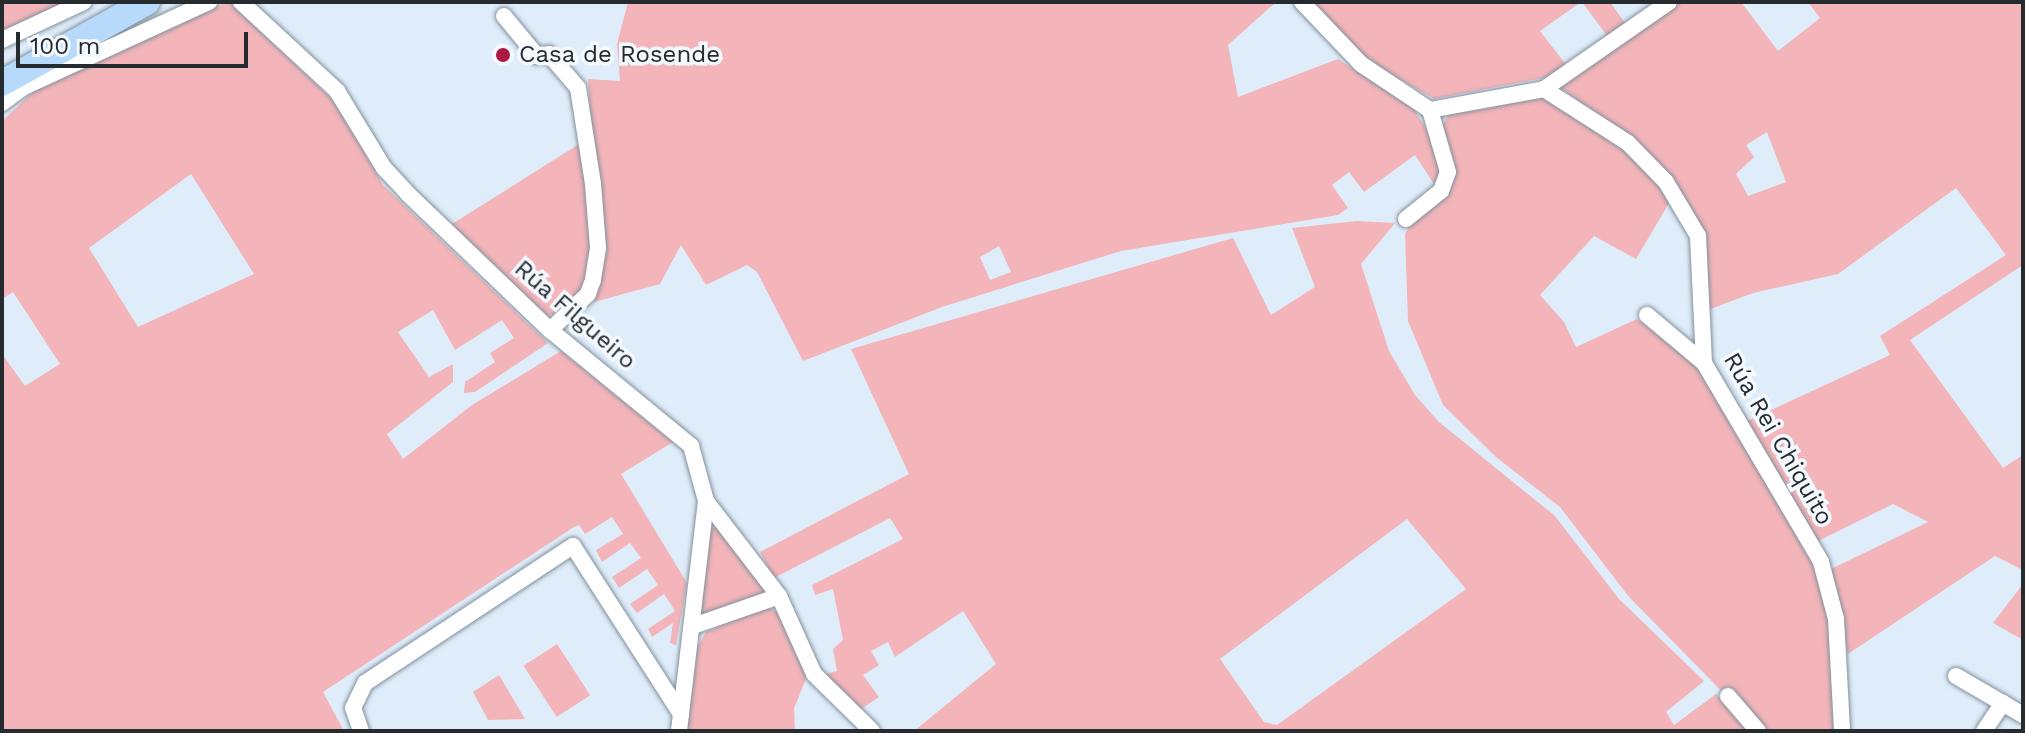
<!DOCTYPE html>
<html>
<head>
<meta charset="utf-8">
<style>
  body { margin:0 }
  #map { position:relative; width:2025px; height:733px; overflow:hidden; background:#dfedfb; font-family:"Work Sans",sans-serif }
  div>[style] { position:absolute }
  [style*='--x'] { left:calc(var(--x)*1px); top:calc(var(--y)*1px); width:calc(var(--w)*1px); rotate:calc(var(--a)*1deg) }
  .green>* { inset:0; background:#f3b5b9; transform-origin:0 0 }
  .roads { filter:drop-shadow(0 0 2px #83909d) drop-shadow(0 0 2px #83909d) }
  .minor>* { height:16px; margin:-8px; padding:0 8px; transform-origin:8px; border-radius:8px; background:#fff }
  .trunk>* { height:26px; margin:-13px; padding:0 13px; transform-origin:13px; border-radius:13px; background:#b8dafa }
  .dots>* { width:22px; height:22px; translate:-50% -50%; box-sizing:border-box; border:4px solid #f4f9ff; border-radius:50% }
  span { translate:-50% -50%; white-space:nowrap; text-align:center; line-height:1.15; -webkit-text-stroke:7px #f4f9ff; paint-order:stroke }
  .poi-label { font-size:24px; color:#262b30 }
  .left { translate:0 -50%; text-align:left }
  .street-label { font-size:24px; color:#262b30 }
  .frame { position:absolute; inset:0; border:4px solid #262b30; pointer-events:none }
  .scale { position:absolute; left:16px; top:32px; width:232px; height:36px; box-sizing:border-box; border:4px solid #262b30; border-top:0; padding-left:10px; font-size:24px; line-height:28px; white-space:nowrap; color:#262b30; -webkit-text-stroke:6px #f4f9ff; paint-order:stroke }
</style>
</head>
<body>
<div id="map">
  <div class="green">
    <i style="clip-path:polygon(2px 2px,73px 2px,2px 36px)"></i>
    <i style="clip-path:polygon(evenodd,229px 2px,336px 103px,383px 185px,548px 343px,475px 392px,464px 393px,465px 382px,495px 362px,490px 353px,514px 338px,502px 320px,455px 350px,433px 310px,398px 332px,429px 377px,453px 364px,453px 382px,387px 434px,403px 459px,472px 405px,561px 351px,673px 442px,621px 474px,687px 583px,676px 645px,670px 643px,673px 623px,652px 637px,648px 629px,675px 611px,664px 594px,637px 613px,630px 604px,658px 585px,647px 569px,619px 588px,612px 577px,641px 558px,630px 543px,602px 562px,596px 550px,623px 534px,612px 517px,585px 534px,579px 525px,574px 527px,323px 692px,344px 731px,2px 731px,2px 354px,25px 386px,60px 364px,13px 292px,2px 299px,2px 121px,46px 80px,171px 22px,229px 2px,191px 174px,254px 274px,138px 327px,89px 248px,191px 174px)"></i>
    <i style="clip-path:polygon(evenodd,628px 2px,1276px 2px,1228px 45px,1238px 97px,1338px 59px,1414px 109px,1443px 156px,1436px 187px,1415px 155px,1364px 192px,1349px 172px,1332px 185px,1348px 208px,1338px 215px,1121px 251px,942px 307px,803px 361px,757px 272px,747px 265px,706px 285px,681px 245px,660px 284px,594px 302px,601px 258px,588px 79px,620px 81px,617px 44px,628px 2px,999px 246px,1011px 272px,990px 280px,980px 257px,999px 246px)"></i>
    <i style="clip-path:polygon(1310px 2px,1581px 2px,1540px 31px,1567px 66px,1548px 77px,1434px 99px,1362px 57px)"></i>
    <i style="clip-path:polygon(1582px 2px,1610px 2px,1625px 23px,1608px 37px)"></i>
    <i style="clip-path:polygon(evenodd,1680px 2px,1741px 2px,1778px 51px,1820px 18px,1808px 2px,2023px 2px,2023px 265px,1910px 340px,2003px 468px,2023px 455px,2023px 570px,1995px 556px,1848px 654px,1827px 571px,1928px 522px,1893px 504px,1816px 542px,1743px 423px,1890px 355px,1880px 336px,2006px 255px,1956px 188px,1838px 274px,1753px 293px,1705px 311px,1707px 248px,1676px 185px,1654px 157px,1560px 87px,1680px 2px,1767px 132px,1786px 182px,1748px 196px,1736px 174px,1754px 157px,1746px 145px,1767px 132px)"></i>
    <i style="clip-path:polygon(1537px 95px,1636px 157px,1672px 198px,1636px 259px,1594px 236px,1540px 295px,1564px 322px,1576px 347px,1637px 319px,1701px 369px,1823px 577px,1835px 630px,1838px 731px,1761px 731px,1629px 597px,1560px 507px,1496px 457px,1443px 405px,1408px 321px,1405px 234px,1412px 221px,1442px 197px,1442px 126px,1451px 111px)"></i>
    <i style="clip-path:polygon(579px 144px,591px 222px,588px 280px,573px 306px,547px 316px,452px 224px)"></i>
    <i style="clip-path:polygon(evenodd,1357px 221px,1395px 223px,1361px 264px,1389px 351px,1415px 395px,1439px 422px,1555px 516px,1619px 599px,1704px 681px,1666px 712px,1674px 725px,1716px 694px,1752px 731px,914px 731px,996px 664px,963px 611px,895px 657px,888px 642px,871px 651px,879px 665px,863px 675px,879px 697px,861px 709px,826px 674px,837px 671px,833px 649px,843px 640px,833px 589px,815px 595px,812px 585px,903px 539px,890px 518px,774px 578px,760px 552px,909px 474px,851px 349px,1233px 238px,1271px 315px,1315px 287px,1292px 228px,1357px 221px,1407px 519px,1466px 589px,1277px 725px,1264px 722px,1220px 659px,1407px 519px)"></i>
    <i style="clip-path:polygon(719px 525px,767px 588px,763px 596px,700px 617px,710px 530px)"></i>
    <i style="clip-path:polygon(2023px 584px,2023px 640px,1993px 623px)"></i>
    <i style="clip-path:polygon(765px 607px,780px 613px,807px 676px,794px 709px,795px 731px,687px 731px,698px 646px,706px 632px)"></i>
    <i style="left:557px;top:644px;width:61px;height:40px;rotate:57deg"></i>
    <i style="clip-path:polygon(499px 675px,525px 719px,488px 720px,473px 692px)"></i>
  </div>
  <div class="roads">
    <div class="minor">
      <i style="--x:241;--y:2;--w:131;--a:42.8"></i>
      <i style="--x:337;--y:91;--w:90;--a:58.6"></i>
      <i style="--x:384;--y:168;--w:35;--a:47"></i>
      <i style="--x:408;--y:194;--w:197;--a:43.8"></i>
      <i style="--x:550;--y:330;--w:183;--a:39.4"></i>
      <i style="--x:691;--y:446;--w:57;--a:74.7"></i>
      <i style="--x:706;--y:501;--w:232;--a:96.7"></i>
      <i style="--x:1302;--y:2;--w:86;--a:46.4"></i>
      <i style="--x:1361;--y:64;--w:83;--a:33.7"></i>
      <i style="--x:1430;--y:110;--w:116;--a:-10.4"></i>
      <i style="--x:1544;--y:89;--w:100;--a:32.7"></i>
      <i style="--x:1628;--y:143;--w:54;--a:45.7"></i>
      <i style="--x:1666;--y:182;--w:63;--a:59.3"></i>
      <i style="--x:1698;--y:236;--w:127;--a:87.3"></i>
      <i style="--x:1704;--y:363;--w:231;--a:59.5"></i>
      <i style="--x:1821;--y:562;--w:59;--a:75.3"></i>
      <i style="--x:1836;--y:619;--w:112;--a:86.9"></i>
      <i style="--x:504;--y:16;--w:52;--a:50.5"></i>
      <i style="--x:537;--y:56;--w:12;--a:-9"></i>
      <i style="--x:549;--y:54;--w:45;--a:49.5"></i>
      <i style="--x:578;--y:88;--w:97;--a:81.1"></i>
      <i style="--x:593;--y:184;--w:64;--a:85.5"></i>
      <i style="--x:598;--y:248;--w:32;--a:99"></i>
      <i style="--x:593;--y:280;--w:15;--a:110"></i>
      <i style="--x:588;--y:294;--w:52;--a:136.5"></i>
      <i style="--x:2;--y:40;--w:90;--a:-24.9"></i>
      <i style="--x:1544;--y:89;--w:152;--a:-34.8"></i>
      <i style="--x:2;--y:103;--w:27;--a:-36"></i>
      <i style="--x:24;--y:87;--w:204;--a:-24.7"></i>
      <i style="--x:1406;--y:219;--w:45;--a:-38.7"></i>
      <i style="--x:1441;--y:191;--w:20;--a:-70"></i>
      <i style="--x:1448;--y:172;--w:65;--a:-106.2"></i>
      <i style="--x:1647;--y:315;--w:75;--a:40.1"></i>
      <i style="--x:706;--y:501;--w:120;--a:52.5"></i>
      <i style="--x:779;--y:596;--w:85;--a:65.8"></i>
      <i style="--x:814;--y:674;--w:81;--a:44.5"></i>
      <i style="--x:693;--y:626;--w:91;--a:-19.2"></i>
      <i style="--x:1956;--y:676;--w:78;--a:30.2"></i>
      <i style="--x:1728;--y:696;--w:46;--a:49.4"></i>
      <i style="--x:361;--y:731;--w:24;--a:-109"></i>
      <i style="--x:353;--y:708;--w:28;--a:-64"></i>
      <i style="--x:365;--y:683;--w:249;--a:-33.4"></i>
      <i style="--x:573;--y:546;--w:200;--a:57.3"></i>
      <i style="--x:1984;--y:731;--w:34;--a:-56"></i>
    </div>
    <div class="trunk">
      <i style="--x:2;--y:83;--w:166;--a:-29.2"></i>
    </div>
  </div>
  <div class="dots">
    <i style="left:503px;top:55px;background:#ac183f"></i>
  </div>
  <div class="poi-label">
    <span class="left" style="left:519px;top:55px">Casa de Rosende</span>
  </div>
  <div class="street-label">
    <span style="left:575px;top:315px;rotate:41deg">Rúa Filgueiro</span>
    <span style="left:1778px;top:439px;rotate:60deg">Rúa Rei Chiquito</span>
  </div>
  <div class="frame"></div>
  <div class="scale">100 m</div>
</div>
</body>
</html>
